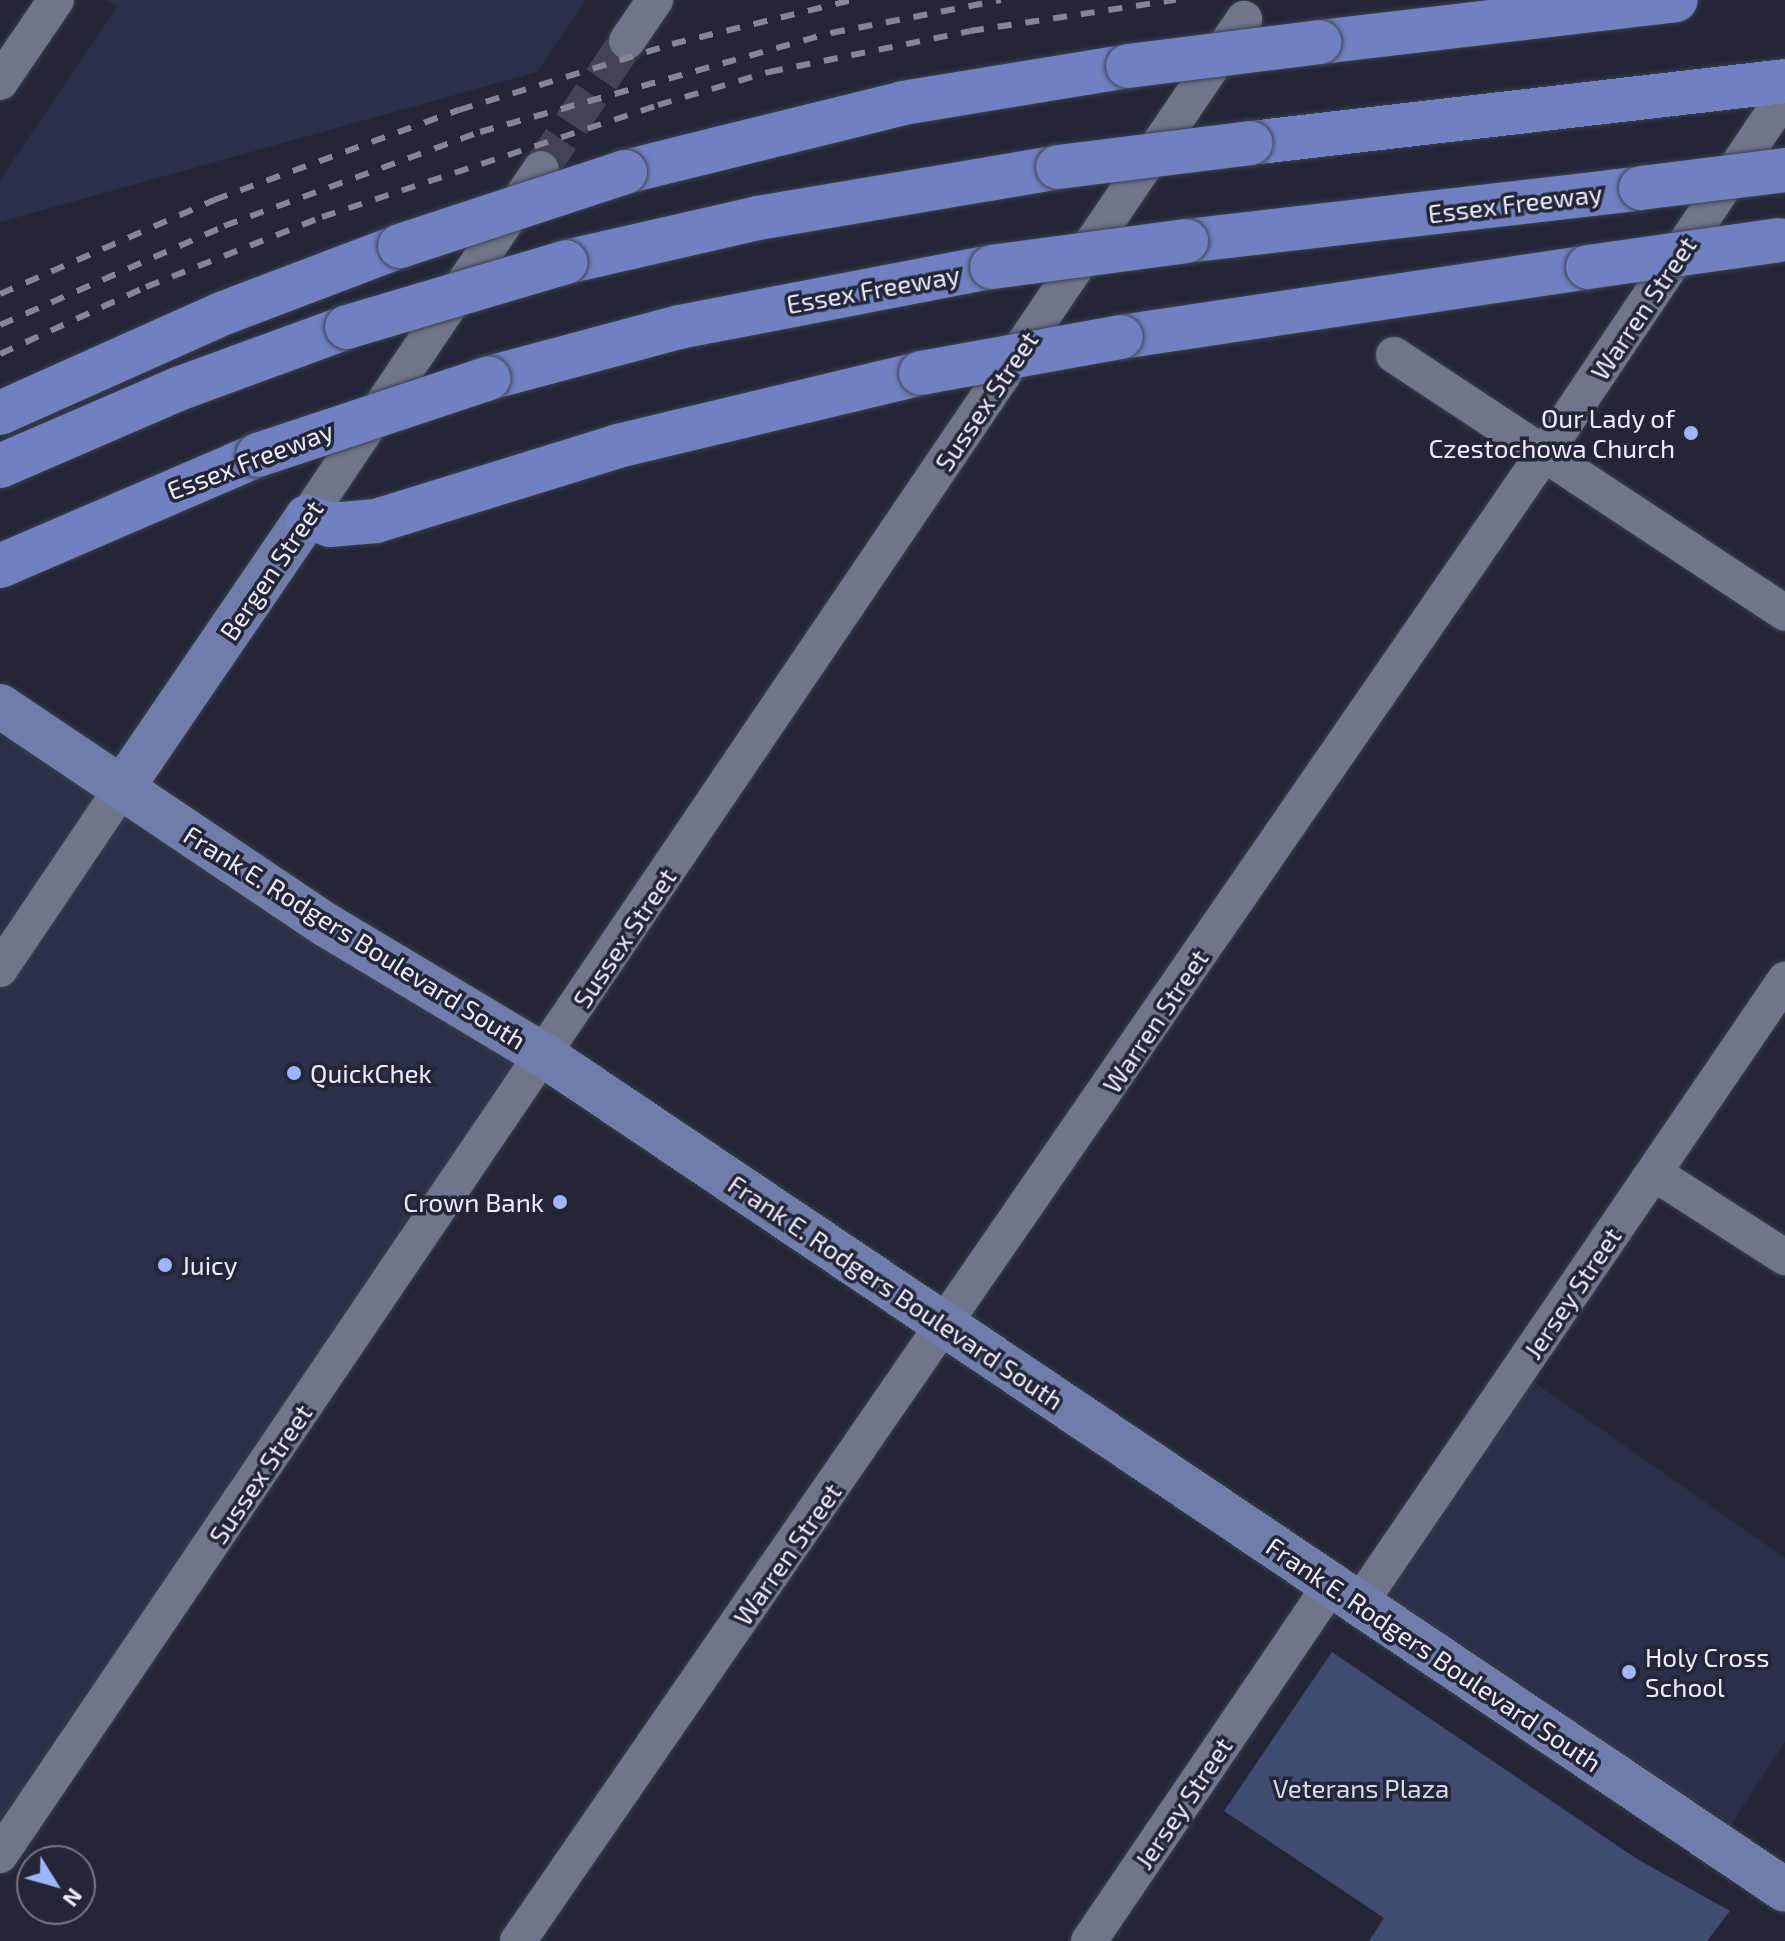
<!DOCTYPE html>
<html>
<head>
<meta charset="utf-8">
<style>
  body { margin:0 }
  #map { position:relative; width:1785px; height:1941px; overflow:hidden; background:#222637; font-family:"Exo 2",sans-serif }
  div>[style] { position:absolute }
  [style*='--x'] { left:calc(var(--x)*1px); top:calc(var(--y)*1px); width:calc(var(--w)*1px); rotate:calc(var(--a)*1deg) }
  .built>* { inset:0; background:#2a3047 }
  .green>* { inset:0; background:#414b72 }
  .minor-tunnel>* { height:36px; margin-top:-18px; transform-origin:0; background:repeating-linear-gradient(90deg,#404454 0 36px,transparent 0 54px) }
  .roads { filter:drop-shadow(0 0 2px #3c404e) drop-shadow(0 0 2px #3c404e) }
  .minor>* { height:36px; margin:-18px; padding:0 18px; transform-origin:18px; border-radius:18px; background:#6f758a }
  .primary>* { height:44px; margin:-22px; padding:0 22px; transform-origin:22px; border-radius:22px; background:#707caa }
  .motorway>* { height:44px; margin:-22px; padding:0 22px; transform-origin:22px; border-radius:22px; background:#7080c0 }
  .rail>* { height:6px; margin-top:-3px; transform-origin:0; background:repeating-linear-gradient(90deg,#838795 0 14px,transparent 0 28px) }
  .bridges { filter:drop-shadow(0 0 2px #3c404e) drop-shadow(0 0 2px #3c404e) }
  .motorway-bridge>* { height:44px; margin:-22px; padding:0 22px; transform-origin:22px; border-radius:22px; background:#7080c0 }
  .dots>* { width:22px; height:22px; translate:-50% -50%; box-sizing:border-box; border:4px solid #222637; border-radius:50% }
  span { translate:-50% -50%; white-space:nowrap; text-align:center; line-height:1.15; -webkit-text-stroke:7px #222637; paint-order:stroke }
  .street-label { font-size:26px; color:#ebeefa }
  .poi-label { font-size:26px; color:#ebeefa }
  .right { translate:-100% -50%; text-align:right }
  .left { translate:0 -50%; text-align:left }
  .park-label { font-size:26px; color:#d6dcf0 }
  .north { position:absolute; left:16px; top:1845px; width:80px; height:80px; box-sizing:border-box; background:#222637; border:2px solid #727685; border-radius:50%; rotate:127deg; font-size:22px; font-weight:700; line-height:32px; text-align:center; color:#ebeefa }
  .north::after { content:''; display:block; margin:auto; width:28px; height:36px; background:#a0b3fd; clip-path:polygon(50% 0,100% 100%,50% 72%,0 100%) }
</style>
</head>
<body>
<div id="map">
  <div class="built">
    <i style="clip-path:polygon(107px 0,586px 0,537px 72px,0 222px,0 180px,117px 7px)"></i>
    <i style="clip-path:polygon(0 714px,529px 1065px,0 1836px)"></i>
    <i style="clip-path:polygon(1524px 1375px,1785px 1558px,1785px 1742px,1722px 1838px,1368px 1603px)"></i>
  </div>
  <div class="green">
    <i style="clip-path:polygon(1332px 1652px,1637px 1859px,1730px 1911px,1707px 1941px,1369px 1941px,1384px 1918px,1224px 1811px)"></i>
  </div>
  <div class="minor-tunnel">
    <i style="--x:541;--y:169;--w:154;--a:-56.1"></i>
  </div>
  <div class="roads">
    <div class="minor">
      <i style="--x:627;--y:41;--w:50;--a:-55.7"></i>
      <i style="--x:0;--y:82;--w:99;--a:-55.7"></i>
      <i style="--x:1394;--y:355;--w:468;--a:33.4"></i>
      <i style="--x:307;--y:517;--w:419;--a:-56.1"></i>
      <i style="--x:0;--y:969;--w:218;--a:-56"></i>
      <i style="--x:1654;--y:1173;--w:156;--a:32.7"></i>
      <i style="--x:1359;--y:1604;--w:756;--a:-55.68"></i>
      <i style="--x:0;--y:1855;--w:2218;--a:-55.88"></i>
      <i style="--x:518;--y:1941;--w:1807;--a:-55.4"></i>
      <i style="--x:1544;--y:454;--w:432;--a:-56.1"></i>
      <i style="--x:1089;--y:1941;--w:430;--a:-55.8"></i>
    </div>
    <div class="primary">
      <i style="--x:0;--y:706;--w:393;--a:33.9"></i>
      <i style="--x:326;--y:925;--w:255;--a:30.9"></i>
      <i style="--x:545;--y:1056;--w:1494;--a:33.92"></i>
      <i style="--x:122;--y:788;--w:328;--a:-55.7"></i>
    </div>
    <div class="motorway">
      <i style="--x:1320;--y:42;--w:358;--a:-6.7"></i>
      <i style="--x:1251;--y:143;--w:538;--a:-6.62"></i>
      <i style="--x:625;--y:172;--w:286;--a:-13.9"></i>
      <i style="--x:903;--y:103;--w:228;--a:-9.3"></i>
      <i style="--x:1186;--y:241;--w:458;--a:-6.6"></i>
      <i style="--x:566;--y:262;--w:197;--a:-12.9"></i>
      <i style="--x:758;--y:218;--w:304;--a:-9.6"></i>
      <i style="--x:1121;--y:337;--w:472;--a:-8.5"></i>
      <i style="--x:489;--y:378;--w:197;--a:-15"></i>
      <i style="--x:679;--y:327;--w:319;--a:-10.9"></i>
      <i style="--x:0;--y:413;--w:245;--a:-24.1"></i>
      <i style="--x:224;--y:313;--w:188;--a:-20.8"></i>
      <i style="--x:0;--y:466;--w:194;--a:-23.4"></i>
      <i style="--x:178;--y:389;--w:180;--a:-20.1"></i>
      <i style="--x:307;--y:517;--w:24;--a:19"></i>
      <i style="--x:330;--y:525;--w:46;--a:-5"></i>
      <i style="--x:376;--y:521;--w:253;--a:-17.2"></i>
      <i style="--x:618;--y:446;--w:312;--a:-13.5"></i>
      <i style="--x:0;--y:566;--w:281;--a:-23.3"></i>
    </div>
  </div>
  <div class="rail">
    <i style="--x:0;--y:294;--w:234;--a:-23.7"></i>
    <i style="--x:214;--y:200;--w:261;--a:-20.2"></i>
    <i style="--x:459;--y:110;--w:223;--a:-17.2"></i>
    <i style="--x:672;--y:44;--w:185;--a:-13.7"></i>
    <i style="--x:0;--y:325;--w:245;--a:-23.8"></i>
    <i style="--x:224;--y:226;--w:273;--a:-20.2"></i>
    <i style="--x:480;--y:132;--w:365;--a:-15.8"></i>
    <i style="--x:831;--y:33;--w:173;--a:-11"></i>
    <i style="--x:0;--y:354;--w:161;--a:-24.7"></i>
    <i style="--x:146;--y:287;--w:189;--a:-21.7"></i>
    <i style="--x:322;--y:217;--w:354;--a:-18.4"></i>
    <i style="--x:658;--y:105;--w:116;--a:-16.6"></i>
    <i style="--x:769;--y:72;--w:205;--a:-11.5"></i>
    <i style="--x:970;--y:31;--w:208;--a:-8.6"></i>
  </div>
  <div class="bridges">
    <div class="motorway-bridge">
      <i style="--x:1128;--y:66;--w:193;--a:-7.1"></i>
      <i style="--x:1058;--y:167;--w:194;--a:-7.1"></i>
      <i style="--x:1641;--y:188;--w:145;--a:-7.1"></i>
      <i style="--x:400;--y:246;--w:237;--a:-18.2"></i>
      <i style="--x:992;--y:267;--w:196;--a:-7.6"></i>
      <i style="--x:1588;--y:267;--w:193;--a:-8"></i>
      <i style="--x:347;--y:327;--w:228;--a:-16.5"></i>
      <i style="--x:921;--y:373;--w:203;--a:-10.2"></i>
      <i style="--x:258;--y:455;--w:243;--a:-18.4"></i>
    </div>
  </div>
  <div class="dots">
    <i style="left:1691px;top:433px;background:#a0b3fd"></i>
    <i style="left:294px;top:1073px;background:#a0b3fd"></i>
    <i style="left:560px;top:1202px;background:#a0b3fd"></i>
    <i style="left:165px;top:1265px;background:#a0b3fd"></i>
    <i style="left:1629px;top:1672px;background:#a0b3fd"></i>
  </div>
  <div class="street-label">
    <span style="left:1515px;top:203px;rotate:-7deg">Essex Freeway</span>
    <span style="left:873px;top:289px;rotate:-10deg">Essex Freeway</span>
    <span style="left:1643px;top:308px;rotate:-56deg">Warren Street</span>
    <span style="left:986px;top:401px;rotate:-56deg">Sussex Street</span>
    <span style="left:250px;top:460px;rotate:-21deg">Essex Freeway</span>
    <span style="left:271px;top:570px;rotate:-56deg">Bergen Street</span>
    <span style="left:355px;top:937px;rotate:32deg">Frank E. Rodgers Boulevard South</span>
    <span style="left:624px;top:938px;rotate:-56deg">Sussex Street</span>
    <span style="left:1155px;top:1021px;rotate:-56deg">Warren Street</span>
    <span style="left:896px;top:1292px;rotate:34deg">Frank E. Rodgers Boulevard South</span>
    <span style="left:1572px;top:1293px;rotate:-56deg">Jersey Street</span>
    <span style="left:260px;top:1474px;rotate:-56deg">Sussex Street</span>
    <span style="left:787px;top:1554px;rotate:-55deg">Warren Street</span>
    <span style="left:1434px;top:1654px;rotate:34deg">Frank E. Rodgers Boulevard South</span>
    <span style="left:1183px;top:1803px;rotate:-56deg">Jersey Street</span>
  </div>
  <div class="poi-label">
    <span class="right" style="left:1675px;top:433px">Our Lady of<br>Czestochowa Church</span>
    <span class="left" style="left:310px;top:1073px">QuickChek</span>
    <span class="right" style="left:544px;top:1202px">Crown Bank</span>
    <span class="left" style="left:181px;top:1265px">Juicy</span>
    <span class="left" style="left:1645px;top:1672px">Holy Cross<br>School</span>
  </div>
  <div class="park-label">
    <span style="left:1361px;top:1788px">Veterans Plaza</span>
  </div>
  <div class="north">N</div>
</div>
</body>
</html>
